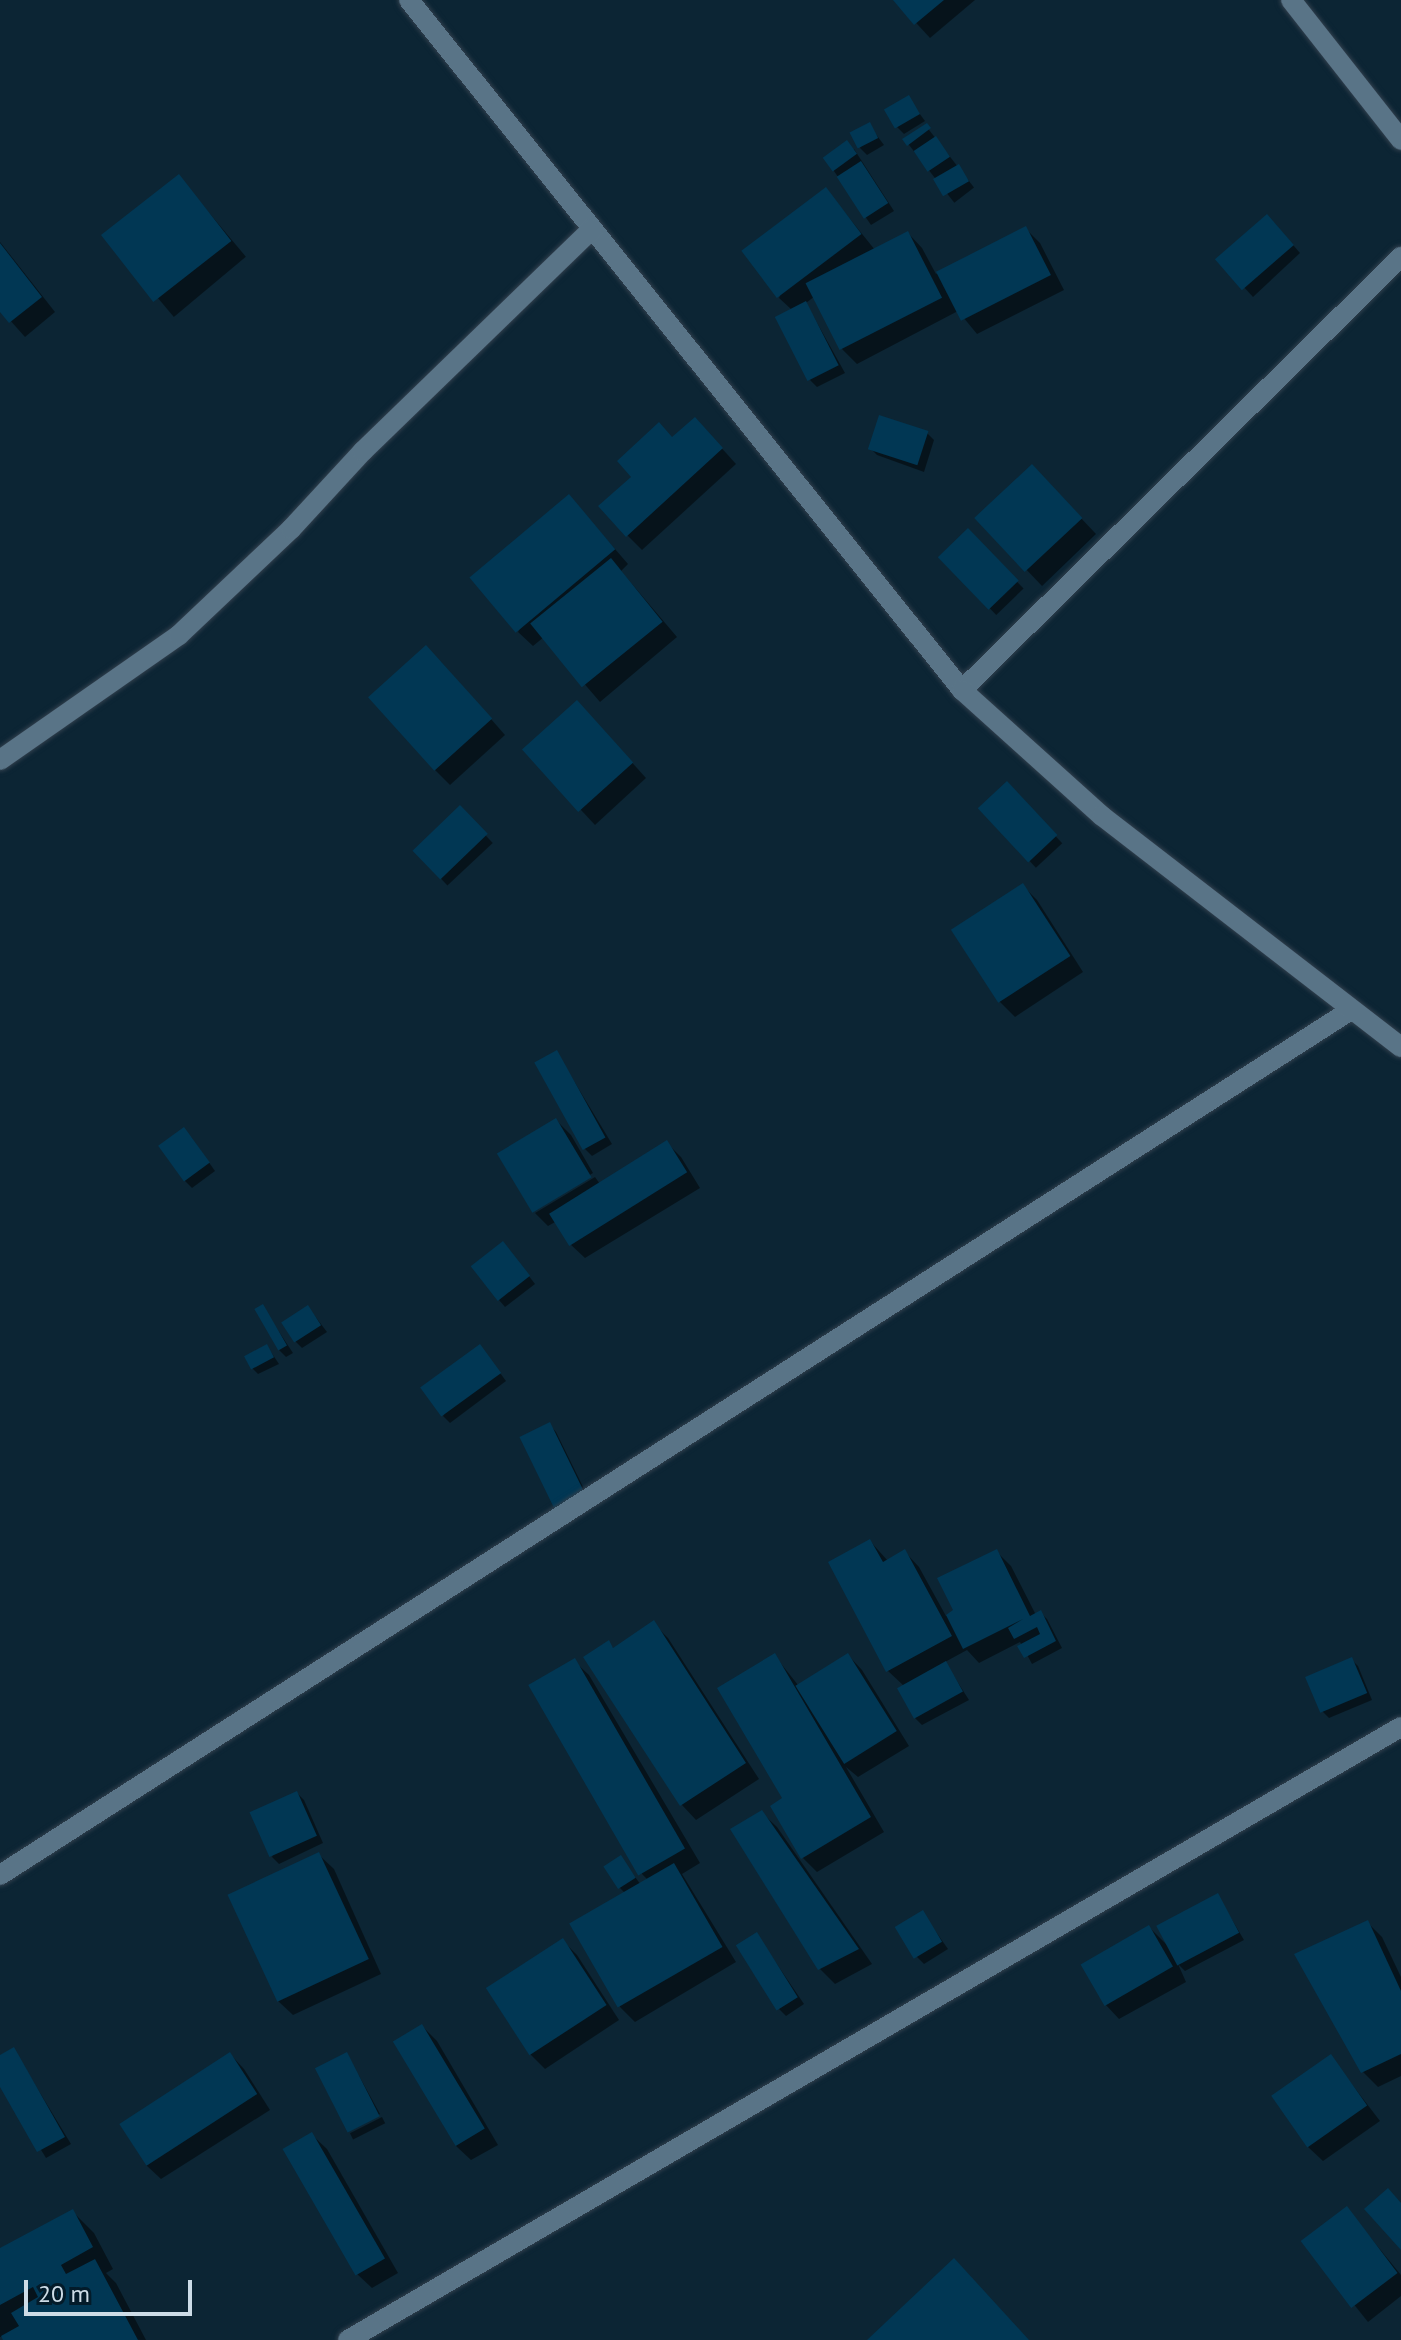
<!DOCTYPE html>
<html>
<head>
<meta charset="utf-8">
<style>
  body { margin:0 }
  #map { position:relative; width:1401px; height:2340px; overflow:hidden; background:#0c2534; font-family:"PT Sans",sans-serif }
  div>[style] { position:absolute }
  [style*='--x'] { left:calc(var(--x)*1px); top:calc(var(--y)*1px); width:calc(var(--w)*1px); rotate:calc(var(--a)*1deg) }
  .shadow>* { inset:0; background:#0007; transform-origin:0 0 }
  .building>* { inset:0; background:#013754; transform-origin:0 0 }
  .roads { filter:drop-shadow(0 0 2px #313f4d) drop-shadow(0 0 2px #313f4d) }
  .minor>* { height:20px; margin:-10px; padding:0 10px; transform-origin:10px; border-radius:10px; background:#597487 }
  .tertiary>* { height:20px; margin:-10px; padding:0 10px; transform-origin:10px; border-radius:10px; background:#597487 }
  span { translate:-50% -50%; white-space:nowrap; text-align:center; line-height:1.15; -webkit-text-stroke:7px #031b2a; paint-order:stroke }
  .scale { position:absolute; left:24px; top:2280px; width:168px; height:36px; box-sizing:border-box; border:4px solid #cddce7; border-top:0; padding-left:10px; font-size:24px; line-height:28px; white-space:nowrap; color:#cddce7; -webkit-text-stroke:6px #031b2a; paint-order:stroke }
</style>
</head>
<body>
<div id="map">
  <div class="shadow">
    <i style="clip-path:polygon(895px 0,975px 0,930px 38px)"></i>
    <i style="clip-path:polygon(908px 98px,925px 121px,904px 134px,897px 127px)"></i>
    <i style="clip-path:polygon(869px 125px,884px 145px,867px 155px,860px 148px)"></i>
    <i style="left:926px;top:126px;width:78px;height:25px;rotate:52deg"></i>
    <i style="clip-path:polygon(854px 149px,894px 211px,871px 225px,825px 158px)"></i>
    <i style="left:179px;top:177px;width:104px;height:94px;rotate:50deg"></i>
    <i style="clip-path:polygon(826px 189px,875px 250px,908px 233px,922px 248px,936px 274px,1025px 228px,1040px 243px,1064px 290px,977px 334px,958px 311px,857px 364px,842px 349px,815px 296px,806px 303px,845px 373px,817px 387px,810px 380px,792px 310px,779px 298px)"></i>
    <i style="clip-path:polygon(1274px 223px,1300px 253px,1253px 297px,1219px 260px)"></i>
    <i style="clip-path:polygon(0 242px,55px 312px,25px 337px,0 309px)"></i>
    <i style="clip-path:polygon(927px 433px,934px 440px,924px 472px,877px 455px,870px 448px)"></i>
    <i style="clip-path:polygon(709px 434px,736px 464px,642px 550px,627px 535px,634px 477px,673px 439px)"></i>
    <i style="clip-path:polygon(1047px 482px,1096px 534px,1042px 586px,978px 519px)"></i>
    <i style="clip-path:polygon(583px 512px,628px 564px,621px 571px,677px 637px,600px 702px,544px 637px,533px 646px,518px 632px)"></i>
    <i style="left:968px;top:531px;width:80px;height:38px;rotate:46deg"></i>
    <i style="clip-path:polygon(441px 662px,505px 735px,450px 785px,435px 770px)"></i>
    <i style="clip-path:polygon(591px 717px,646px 778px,595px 825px,525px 750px)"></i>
    <i style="left:1007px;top:784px;width:81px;height:36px;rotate:47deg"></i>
    <i style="left:460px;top:808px;width:48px;height:62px;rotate:47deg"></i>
    <i style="clip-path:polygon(1022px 885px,1037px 900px,1083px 972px,1015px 1017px,1000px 1002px,954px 931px)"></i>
    <i style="clip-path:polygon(557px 1053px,612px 1144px,592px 1156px,585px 1149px)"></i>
    <i style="clip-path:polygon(556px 1120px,571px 1135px,593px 1173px,534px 1208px,534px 1212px,500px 1155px)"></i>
    <i style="clip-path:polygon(191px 1137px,215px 1171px,192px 1188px,185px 1181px)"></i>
    <i style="clip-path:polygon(666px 1142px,681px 1157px,700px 1188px,585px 1258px,570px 1244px,557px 1221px,548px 1226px,535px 1213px,595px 1177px,600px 1184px)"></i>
    <i style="clip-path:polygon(510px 1251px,535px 1284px,505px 1307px,499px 1300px)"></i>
    <i style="clip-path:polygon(262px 1306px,293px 1353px,286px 1357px,279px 1350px)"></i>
    <i style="clip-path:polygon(308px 1307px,327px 1332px,302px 1348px,295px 1341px)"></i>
    <i style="clip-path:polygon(267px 1346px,279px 1364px,258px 1374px,251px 1367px)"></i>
    <i style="clip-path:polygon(486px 1354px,506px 1381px,450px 1423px,443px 1416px)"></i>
    <i style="clip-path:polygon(550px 1425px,556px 1432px,590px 1501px,564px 1514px)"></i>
    <i style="clip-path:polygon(870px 1541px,888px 1561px,905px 1552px,919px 1567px,946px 1616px,956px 1611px,996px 1551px,1011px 1566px,1036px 1615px,1040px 1612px,1047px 1619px,1062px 1648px,1032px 1664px,1020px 1642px,979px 1663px,967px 1650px,945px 1662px,969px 1700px,922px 1725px,915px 1718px,904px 1686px,888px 1671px)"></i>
    <i style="clip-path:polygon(653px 1623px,668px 1638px,759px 1779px,696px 1820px,682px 1805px,586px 1658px,608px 1643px,614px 1649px)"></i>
    <i style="clip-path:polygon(848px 1655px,862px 1670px,909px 1746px,858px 1777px,846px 1767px,884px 1832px,817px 1872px,802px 1857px,785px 1799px,775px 1656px,798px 1685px)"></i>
    <i style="clip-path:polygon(1351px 1659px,1358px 1666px,1372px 1700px,1329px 1718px,1322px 1711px)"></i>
    <i style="clip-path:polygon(574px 1661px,589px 1675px,700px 1863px,682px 1874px,736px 1962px,635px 2022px,620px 2007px,572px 1925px,626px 1894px,620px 1888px,621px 1858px,641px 1885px,649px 1881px,642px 1874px)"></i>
    <i style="clip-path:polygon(297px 1793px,304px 1800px,323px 1843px,279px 1864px,272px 1857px)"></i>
    <i style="clip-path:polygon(762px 1813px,777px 1827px,872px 1964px,835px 1984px,820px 1969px)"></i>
    <i style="clip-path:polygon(319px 1855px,334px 1869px,381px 1974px,293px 2015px,278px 2001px)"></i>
    <i style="clip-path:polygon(1218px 1896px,1244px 1940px,1185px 1971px,1178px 1964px,1186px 1982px,1119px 2019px,1105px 2004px,1149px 1927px,1167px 1945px)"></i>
    <i style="clip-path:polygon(922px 1912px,948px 1949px,924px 1964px,917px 1957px)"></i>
    <i style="clip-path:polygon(1368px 1923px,1382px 1937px,1401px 1977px,1401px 2076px,1378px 2087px,1363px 2072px,1297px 1955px)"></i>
    <i style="clip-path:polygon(757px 1935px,804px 2004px,786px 2016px,779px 2009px)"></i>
    <i style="clip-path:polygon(563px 1941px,577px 1955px,619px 2020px,545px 2069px,530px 2054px)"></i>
    <i style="clip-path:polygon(422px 2026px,437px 2041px,498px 2145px,471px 2160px,456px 2146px)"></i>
    <i style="clip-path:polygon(14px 2050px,71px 2144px,46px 2158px,0 2083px,0 2058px)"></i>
    <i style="clip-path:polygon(230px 2054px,244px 2069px,270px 2110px,161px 2179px,146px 2165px)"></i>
    <i style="clip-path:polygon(347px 2054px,380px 2114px,348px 2130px)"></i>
    <i style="clip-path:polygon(1331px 2057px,1380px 2121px,1323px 2161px,1308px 2147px)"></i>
    <i style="left:382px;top:2117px;width:7px;height:36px;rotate:63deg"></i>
    <i style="clip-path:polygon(312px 2135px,327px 2149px,398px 2273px,372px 2288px,357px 2274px)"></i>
    <i style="clip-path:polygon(1347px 2209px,1401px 2275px,1401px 2296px,1368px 2322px,1304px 2242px)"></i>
    <i style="clip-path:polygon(72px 2211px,94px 2233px,113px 2269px,106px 2273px,116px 2283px,146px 2340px,0 2337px,0 2250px)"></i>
  </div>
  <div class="building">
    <i style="clip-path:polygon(893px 0,944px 0,914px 25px)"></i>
    <i style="left:909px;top:95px;width:22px;height:29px;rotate:60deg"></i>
    <i style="left:870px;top:122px;width:18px;height:23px;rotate:63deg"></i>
    <i style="clip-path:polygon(927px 123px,931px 128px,907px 146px,902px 139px)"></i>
    <i style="left:936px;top:136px;width:25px;height:27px;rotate:56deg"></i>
    <i style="left:847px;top:140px;width:17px;height:30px;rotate:54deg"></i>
    <i style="left:861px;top:161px;width:50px;height:29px;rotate:57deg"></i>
    <i style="left:959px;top:164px;width:20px;height:30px;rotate:60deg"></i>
    <i style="left:179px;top:174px;width:85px;height:99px;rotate:52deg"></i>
    <i style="left:826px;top:187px;width:59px;height:106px;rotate:53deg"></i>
    <i style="left:1267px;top:214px;width:41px;height:69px;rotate:49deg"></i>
    <i style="left:1026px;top:226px;width:55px;height:101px;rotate:63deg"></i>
    <i style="left:908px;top:231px;width:75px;height:115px;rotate:63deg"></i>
    <i style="clip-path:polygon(0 243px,42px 297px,9px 323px,0 312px)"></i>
    <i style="left:806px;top:301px;width:72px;height:35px;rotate:63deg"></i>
    <i style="left:879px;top:415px;width:52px;height:36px;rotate:18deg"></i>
    <i style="clip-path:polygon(695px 417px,723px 448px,626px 537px,598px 506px,631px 477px,617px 461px,659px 422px,672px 437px)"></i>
    <i style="left:1032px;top:464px;width:74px;height:79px;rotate:47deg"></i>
    <i style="left:569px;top:494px;width:72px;height:130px;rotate:50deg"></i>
    <i style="left:968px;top:528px;width:73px;height:42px;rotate:46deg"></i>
    <i style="left:611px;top:558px;width:82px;height:104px;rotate:51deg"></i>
    <i style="left:426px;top:645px;width:99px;height:78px;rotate:48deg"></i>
    <i style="left:577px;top:700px;width:84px;height:74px;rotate:48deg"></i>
    <i style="left:1007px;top:781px;width:74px;height:40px;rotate:47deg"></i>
    <i style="left:460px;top:805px;width:40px;height:66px;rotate:46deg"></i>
    <i style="left:1023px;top:883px;width:87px;height:86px;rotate:57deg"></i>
    <i style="left:557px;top:1050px;width:100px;height:26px;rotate:61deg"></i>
    <i style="left:556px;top:1118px;width:69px;height:69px;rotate:59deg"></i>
    <i style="left:184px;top:1127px;width:44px;height:32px;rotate:54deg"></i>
    <i style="left:667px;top:1140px;width:38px;height:139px;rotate:58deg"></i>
    <i style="left:503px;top:1241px;width:44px;height:41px;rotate:52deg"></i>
    <i style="left:263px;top:1304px;width:48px;height:10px;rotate:60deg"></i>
    <i style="left:308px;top:1305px;width:24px;height:32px;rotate:57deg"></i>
    <i style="left:267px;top:1344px;width:15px;height:26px;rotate:62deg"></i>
    <i style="left:480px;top:1344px;width:36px;height:74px;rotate:54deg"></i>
    <i style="left:550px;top:1422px;width:79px;height:34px;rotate:64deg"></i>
    <i style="clip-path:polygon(870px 1539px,883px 1562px,905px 1549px,952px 1636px,886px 1672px,828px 1562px)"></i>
    <i style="clip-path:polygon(997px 1549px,1030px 1616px,1041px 1610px,1056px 1641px,1024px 1658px,1017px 1646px,1040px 1634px,1037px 1627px,1014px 1639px,1008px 1628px,1023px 1619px,963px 1649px,946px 1615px,953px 1610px,937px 1578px)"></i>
    <i style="clip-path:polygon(654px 1620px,746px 1763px,680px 1806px,583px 1657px,609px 1640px,613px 1648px)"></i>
    <i style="clip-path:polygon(775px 1653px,871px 1817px,801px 1859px,770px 1806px,782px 1798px,717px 1688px)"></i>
    <i style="left:848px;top:1653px;width:92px;height:62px;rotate:58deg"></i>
    <i style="left:1352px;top:1657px;width:39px;height:51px;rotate:67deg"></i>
    <i style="left:575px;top:1658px;width:220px;height:54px;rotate:60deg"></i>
    <i style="left:946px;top:1661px;width:35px;height:56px;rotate:61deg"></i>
    <i style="left:297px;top:1791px;width:49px;height:52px;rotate:66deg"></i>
    <i style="clip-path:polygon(762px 1810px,859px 1949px,818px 1970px,730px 1829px)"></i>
    <i style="left:319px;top:1852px;width:118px;height:101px;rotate:65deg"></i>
    <i style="left:621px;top:1855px;width:27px;height:21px;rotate:57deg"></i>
    <i style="left:674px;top:1863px;width:97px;height:121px;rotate:60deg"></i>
    <i style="left:1218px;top:1893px;width:45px;height:70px;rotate:62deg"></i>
    <i style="left:923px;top:1910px;width:37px;height:33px;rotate:59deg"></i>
    <i style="clip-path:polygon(1368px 1920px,1401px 1991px,1401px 2054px,1361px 2073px,1294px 1954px)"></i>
    <i style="left:1149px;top:1925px;width:48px;height:79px;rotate:60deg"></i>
    <i style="left:757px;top:1932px;width:77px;height:25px;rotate:58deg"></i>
    <i style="left:563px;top:1938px;width:80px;height:92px;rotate:57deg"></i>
    <i style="left:422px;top:2024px;width:122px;height:34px;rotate:59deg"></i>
    <i style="clip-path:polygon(14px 2047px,65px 2137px,37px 2152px,0 2087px,0 2055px)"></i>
    <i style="left:230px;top:2052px;width:50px;height:132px;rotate:57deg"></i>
    <i style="left:347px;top:2052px;width:72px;height:36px;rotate:63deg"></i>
    <i style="left:1331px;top:2054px;width:63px;height:73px;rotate:55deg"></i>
    <i style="left:312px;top:2132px;width:146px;height:34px;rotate:60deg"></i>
    <i style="clip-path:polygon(1388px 2188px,1401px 2203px,1401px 2250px,1364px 2209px)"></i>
    <i style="left:1347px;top:2206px;width:84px;height:58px;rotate:53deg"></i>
    <i style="clip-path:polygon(73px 2209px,93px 2247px,61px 2265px,66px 2274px,95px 2259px,138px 2340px,3px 2340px,1px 2336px,19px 2326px,11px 2313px,38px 2297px,33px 2287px,0 2305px,0 2248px)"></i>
    <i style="clip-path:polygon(954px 2258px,1029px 2340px,867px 2340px)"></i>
  </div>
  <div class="roads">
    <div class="minor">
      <i style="--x:409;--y:0;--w:884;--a:51.29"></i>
      <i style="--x:962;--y:690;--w:617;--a:-44.61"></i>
      <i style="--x:1291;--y:0;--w:178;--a:51.8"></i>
      <i style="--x:0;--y:760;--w:218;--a:-34.9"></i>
      <i style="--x:179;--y:635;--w:154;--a:-43.4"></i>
      <i style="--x:291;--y:529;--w:106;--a:-47.3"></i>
      <i style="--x:363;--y:451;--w:319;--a:-44.1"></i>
      <i style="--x:0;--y:1875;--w:1604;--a:-32.63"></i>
      <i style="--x:348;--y:2340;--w:1218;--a:-30.21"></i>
    </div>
    <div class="tertiary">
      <i style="--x:962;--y:690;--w:188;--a:42"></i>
      <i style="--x:1102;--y:816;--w:378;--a:37.7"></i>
    </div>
  </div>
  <div class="scale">20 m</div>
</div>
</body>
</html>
